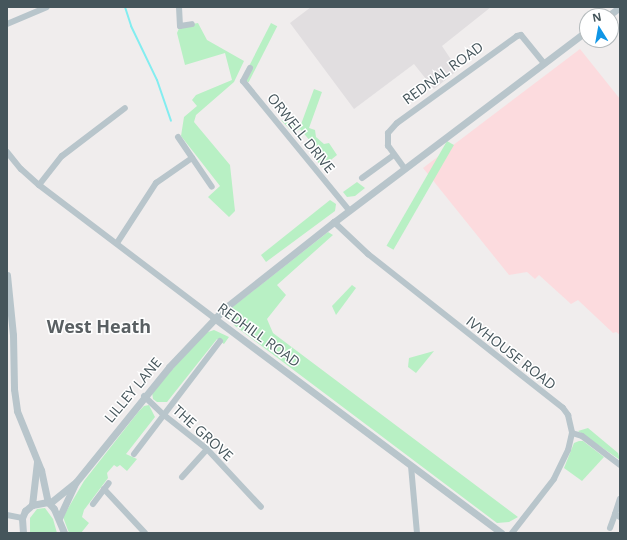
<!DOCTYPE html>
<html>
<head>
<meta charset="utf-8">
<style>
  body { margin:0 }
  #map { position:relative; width:627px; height:540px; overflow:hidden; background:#f0eded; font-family:"Open Sans",sans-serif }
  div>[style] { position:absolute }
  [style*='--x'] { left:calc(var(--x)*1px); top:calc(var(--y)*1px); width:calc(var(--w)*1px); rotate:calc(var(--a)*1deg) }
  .education>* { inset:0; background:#e1dee0 }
  .medical>* { inset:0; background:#fcdbde }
  .green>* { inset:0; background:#b8f0c4; transform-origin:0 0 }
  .stream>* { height:2px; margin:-1px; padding:0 1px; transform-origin:1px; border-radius:1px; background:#83edf0 }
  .minor>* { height:6px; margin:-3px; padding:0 3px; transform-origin:3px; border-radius:3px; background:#b8c5cb }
  .tertiary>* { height:7px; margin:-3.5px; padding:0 3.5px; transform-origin:3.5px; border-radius:3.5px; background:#b8c5cb }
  span { translate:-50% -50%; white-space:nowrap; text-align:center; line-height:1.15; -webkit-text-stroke:3px #fff; paint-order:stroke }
  .street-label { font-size:14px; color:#45555b }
  .district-label { font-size:18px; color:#595f62; font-weight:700 }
  .frame { position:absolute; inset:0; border:8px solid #45555b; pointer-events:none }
  .north { position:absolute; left:579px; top:8px; width:40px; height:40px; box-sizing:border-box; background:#fff; border:1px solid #b5bbbd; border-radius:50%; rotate:349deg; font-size:11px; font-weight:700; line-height:16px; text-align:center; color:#45555b }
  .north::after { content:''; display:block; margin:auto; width:14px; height:18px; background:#1096e6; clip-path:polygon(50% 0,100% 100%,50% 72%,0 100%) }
</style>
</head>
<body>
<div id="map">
  <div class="education">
    <i style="clip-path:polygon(311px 7px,491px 7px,442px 46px,458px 70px,434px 89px,414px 64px,354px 109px,290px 23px)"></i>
  </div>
  <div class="medical">
    <i style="clip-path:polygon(580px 49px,620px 99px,620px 335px,616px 332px,613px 333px,578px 300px,571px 304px,539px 275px,535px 279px,527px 272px,509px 275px,423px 168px)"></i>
  </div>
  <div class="green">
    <i style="clip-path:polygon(198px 23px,207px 40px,244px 61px,234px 82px,196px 115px,194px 122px,230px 165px,235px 211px,229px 217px,208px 197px,220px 186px,181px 136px,184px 117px,197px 106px,192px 100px,196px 95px,232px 80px,225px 53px,185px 65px,177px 33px,180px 26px)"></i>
    <i style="left:271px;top:23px;width:7px;height:63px;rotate:27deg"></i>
    <i style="clip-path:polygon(314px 89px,322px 92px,309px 128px,315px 130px,316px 137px,324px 144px,329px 143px,337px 155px,322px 167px,313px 156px,318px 150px,300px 129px,293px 133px,281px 120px,300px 127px)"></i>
    <i style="left:447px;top:141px;width:8px;height:121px;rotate:30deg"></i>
    <i style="clip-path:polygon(357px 182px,365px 188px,355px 196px,347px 197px,343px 192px)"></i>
    <i style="clip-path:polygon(330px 200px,336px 204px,335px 211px,266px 262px,261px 255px)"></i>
    <i style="clip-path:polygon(328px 232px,333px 235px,277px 285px,286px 295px,267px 319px,273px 333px,518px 517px,509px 522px,497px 523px,235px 326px,229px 319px,230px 309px)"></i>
    <i style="clip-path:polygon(352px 285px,356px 288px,336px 315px,332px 306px)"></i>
    <i style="clip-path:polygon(214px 330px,229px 337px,224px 344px,217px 339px,167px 402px,157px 402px,153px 399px,152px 392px,205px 333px)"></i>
    <i style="clip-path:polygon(434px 351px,416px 373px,408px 367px,409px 358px)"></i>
    <i style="clip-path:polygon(149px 405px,155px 417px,126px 454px,137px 459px,127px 471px,120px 465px,117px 467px,114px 465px,107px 473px,108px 478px,84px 510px,82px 517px,89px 523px,81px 533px,69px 533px,63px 517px,84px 481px,139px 411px,144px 406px)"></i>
    <i style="clip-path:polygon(588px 428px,618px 453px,620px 460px,578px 431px)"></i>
    <i style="clip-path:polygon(579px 441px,583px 441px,604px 457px,582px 481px,564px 468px,574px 443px)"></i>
    <i style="clip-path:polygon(45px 508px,53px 519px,57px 533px,30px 533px,30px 518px,37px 509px)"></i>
  </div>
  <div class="stream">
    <i style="--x:125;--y:7;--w:20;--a:72"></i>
    <i style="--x:131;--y:26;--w:60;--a:64.3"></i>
    <i style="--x:157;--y:80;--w:43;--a:71.1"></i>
  </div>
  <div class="minor">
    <i style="--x:179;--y:7;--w:19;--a:87"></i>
    <i style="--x:180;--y:26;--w:12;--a:-9"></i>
    <i style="--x:7;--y:24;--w:43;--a:-23"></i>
    <i style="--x:250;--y:68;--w:15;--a:118"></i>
    <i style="--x:243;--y:81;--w:167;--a:50.6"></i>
    <i style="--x:178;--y:137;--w:60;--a:55.8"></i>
    <i style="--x:7;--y:152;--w:22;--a:51"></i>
    <i style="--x:21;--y:169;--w:24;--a:42"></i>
    <i style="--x:39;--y:185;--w:220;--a:37.2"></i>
    <i style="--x:405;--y:169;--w:29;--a:-126"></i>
    <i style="--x:388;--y:146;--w:13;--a:-90"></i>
    <i style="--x:388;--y:133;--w:13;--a:-48"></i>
    <i style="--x:397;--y:123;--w:148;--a:-35.9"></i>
    <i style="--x:517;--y:36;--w:4;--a:-14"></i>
    <i style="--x:521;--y:35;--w:36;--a:51"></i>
    <i style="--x:362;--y:178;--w:39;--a:-36"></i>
    <i style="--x:39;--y:185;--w:37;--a:-52"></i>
    <i style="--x:62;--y:156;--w:79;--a:-37.3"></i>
    <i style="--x:334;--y:222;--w:47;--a:43.3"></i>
    <i style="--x:368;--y:254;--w:248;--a:38.3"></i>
    <i style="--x:563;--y:408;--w:9;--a:54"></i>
    <i style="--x:568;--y:415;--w:18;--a:77"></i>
    <i style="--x:572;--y:433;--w:17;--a:103"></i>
    <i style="--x:568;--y:450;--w:32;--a:116"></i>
    <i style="--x:554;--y:479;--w:68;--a:127.9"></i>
    <i style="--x:117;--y:243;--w:72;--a:-57"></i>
    <i style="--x:156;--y:183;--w:44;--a:-34.8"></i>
    <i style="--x:144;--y:396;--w:28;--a:44"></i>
    <i style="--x:164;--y:415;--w:55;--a:38.3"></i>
    <i style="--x:207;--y:449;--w:79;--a:47"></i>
    <i style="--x:572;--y:433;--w:10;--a:17"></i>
    <i style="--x:582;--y:436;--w:48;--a:37.3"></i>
    <i style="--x:134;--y:454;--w:142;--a:-52.7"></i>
    <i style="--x:411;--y:466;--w:67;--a:84.9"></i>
    <i style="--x:182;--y:477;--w:38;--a:-48"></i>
    <i style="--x:104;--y:489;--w:60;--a:47"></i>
    <i style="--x:93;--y:504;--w:26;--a:-53"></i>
    <i style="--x:615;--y:514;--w:16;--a:-72"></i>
    <i style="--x:7;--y:515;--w:15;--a:11"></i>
    <i style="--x:610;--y:528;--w:15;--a:-70"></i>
    <i style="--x:615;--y:514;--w:6;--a:31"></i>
  </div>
  <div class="tertiary">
    <i style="--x:608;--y:16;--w:15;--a:-37"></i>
    <i style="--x:7;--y:275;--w:60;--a:84.3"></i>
    <i style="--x:13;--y:335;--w:54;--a:88.9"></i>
    <i style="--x:14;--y:389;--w:22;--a:82"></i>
    <i style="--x:17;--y:411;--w:64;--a:67.9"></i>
    <i style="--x:41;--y:470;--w:33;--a:78"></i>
    <i style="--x:214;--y:318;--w:359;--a:36.8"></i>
    <i style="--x:50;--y:503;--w:33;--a:-39"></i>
    <i style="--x:76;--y:482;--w:148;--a:-51"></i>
    <i style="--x:169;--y:367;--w:81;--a:-46.5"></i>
    <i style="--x:225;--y:308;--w:139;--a:-38.3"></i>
    <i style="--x:334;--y:222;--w:317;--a:-37.1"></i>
    <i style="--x:32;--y:505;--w:43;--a:-83.4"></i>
    <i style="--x:59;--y:518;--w:38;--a:-65"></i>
    <i style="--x:23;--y:533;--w:15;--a:-94"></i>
    <i style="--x:22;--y:518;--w:8;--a:-67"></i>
    <i style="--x:25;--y:511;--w:9;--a:-41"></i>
    <i style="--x:32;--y:505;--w:16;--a:-11"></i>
    <i style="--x:48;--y:502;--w:9;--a:49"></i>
    <i style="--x:54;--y:509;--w:26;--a:67"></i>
  </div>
  <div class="street-label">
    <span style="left:443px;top:73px;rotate:-36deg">REDNAL ROAD</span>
    <span style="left:301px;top:133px;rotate:51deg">ORWELL DRIVE</span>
    <span style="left:259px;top:335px;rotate:36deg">REDHILL ROAD</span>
    <span style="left:511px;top:353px;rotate:38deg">IVYHOUSE ROAD</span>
    <span style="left:133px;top:390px;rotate:-50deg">LILLEY LANE</span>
    <span style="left:203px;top:433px;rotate:42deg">THE GROVE</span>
  </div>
  <div class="district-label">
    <span style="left:99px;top:326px">West Heath</span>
  </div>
  <div class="frame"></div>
  <div class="north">N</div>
</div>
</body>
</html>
